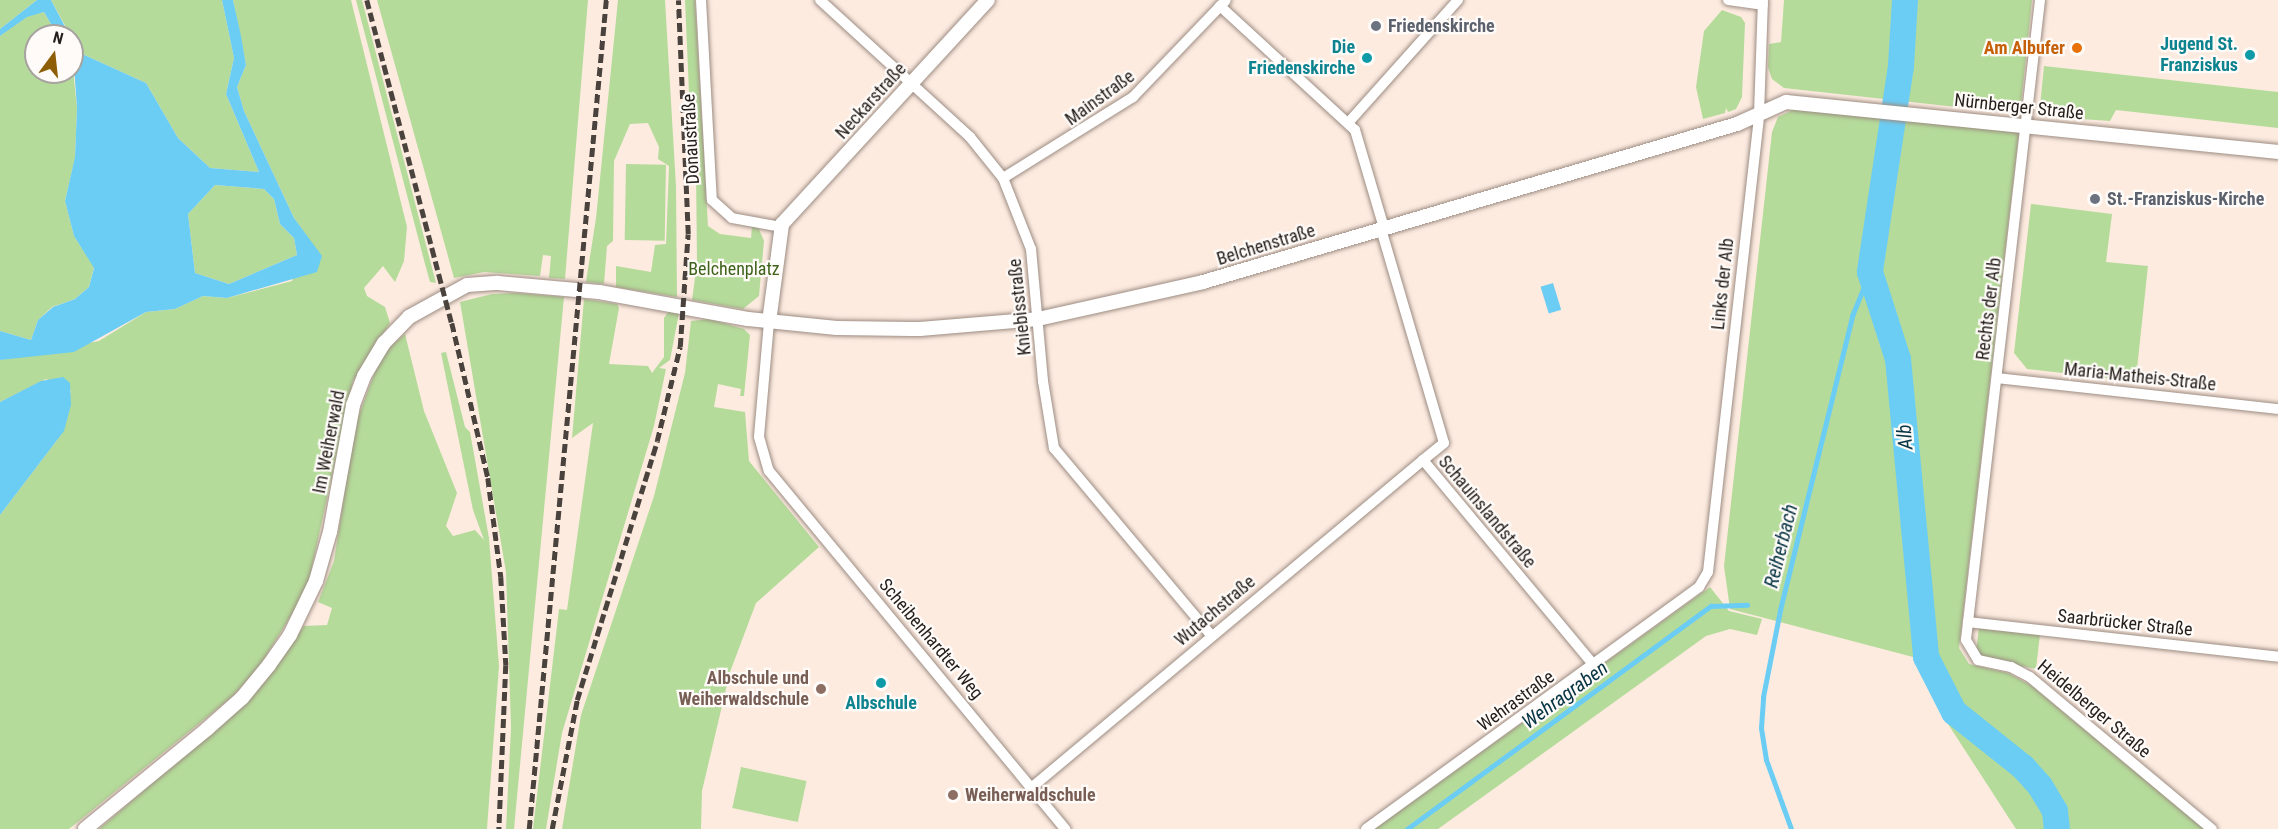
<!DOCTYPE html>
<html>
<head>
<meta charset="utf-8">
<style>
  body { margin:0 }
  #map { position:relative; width:2278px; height:829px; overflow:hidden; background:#fdebe0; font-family:"Roboto Condensed",sans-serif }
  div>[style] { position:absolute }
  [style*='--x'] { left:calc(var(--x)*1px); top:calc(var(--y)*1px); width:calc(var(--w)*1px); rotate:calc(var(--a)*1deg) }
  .green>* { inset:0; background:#b5db9a; transform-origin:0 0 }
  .water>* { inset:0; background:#6ccdf4; transform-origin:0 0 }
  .stream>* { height:4.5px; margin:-2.25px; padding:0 2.25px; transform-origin:2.25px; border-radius:2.25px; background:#6ccdf4 }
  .river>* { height:26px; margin:-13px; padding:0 13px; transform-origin:13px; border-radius:13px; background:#6ccdf4 }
  .roads { filter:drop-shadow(0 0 2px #9c8c82) drop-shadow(0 0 2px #9c8c82) }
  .minor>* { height:10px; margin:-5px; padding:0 5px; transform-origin:5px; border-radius:5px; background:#fff }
  .tertiary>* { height:14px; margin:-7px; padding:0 7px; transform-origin:7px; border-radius:7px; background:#fff }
  .rail>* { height:4.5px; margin-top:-2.25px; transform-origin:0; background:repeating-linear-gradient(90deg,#4a423d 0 9px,transparent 0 13.5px) }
  .dots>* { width:16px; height:16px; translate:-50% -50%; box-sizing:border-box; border:3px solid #fffbf9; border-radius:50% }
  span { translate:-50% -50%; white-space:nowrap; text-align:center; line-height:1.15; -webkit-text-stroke:4.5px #fffbf9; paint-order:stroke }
  .worship-label { font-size:18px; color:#5b616d; font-weight:700 }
  .left { translate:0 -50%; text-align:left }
  .culture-label { font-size:18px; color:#0d838f; font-weight:700 }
  .right { translate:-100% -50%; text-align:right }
  .food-label { font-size:18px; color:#c56008; font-weight:700 }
  .street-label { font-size:18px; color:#241e1a }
  .park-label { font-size:18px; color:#3d6219 }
  .education-label { font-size:18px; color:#785e54; font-weight:700 }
  .water-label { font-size:20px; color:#063444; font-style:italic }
  .north { position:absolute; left:24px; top:24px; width:60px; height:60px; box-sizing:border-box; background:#fffbf9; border:2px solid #a7a3a0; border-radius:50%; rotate:15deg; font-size:16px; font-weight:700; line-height:24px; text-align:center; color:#241e1a }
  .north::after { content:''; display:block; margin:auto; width:21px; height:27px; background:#8d5e06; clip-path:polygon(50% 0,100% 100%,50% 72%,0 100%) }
</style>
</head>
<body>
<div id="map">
  <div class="green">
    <i style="clip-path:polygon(0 0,37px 0,0 29px)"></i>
    <i style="clip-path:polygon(51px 0,222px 0,234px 58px,226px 94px,259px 172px,210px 168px,178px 138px,146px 83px,80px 53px)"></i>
    <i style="clip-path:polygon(233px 0,351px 0,407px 227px,404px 261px,395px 282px,383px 266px,364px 288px,367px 296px,385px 307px,390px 323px,353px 381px,309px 580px,299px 603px,259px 667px,233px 696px,69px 829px,0 829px,0 515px,57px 440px,71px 391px,46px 379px,0 402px,0 360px,99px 341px,146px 312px,175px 309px,203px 296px,227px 298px,292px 281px,306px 235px,294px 218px,244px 111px,237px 87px,246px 65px)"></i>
    <i style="clip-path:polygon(356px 0,362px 0,436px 283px,430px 282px,425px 264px)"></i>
    <i style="clip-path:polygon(377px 0,588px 0,565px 279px,549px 278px,551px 256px,543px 255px,540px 276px,484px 272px,454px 278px)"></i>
    <i style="clip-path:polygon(618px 0,665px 0,676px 186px,677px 297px,616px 287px,616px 266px,651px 272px,655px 245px,666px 244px,669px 166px,658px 159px,659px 147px,648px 123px,630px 124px,614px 161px,613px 241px,607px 246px,604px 284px,586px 282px,596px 218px)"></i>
    <i style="clip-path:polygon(685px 0,695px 0,708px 226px,720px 234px,751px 238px,752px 226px,758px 227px,764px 241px,759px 296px,743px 309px,692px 300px,697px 263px,696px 168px,692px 162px)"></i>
    <i style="clip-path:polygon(1784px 0,2032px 0,2020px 114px,1784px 88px,1772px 79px,1768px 67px,1769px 44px,1781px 42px)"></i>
    <i style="clip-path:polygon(1722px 10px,1741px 17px,1745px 23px,1742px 97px,1736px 109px,1728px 112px,1726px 108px,1725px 113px,1703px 119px,1696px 87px,1704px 31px)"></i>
    <i style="clip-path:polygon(44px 12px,58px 36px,36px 36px,36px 72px,72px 72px,72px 60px,77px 108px,75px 158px,65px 201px,74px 236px,94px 267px,89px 287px,75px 299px,52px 307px,38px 320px,31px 340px,0 331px,0 36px,27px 16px)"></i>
    <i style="clip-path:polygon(2044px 66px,2278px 92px,2278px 128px,2116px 110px,2110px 121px,2039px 116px)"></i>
    <i style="clip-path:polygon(1795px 109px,2019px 132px,1959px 648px,1969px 664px,2008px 673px,2032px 686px,2204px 829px,2016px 829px,1948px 724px,1913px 657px,1730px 609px,1724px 566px,1772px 132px,1778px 117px)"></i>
    <i style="left:626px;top:164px;width:40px;height:76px;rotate:1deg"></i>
    <i style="clip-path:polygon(215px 185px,264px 189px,274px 199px,280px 224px,294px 238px,297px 255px,229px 284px,195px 273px,188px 214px)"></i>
    <i style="clip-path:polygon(2031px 204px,2112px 214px,2106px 262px,2148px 266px,2137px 369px,2132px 381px,2027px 369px,2014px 353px)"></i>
    <i style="clip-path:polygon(516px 293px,564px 297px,514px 829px,506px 829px,511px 728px,506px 572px,460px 302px,492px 294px)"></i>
    <i style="clip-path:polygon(584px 299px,617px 304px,619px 308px,609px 364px,648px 366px,652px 373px,664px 357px,664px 318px,669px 311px,679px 313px,670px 360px,659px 368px,666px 369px,654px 426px,562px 733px,546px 829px,533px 829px,559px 609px,567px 610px,593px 423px,572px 438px)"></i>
    <i style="clip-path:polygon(709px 319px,744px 329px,750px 335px,744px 396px,740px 396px,741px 389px,718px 384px,714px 407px,745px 412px,749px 461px,819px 547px,756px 603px,730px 672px,702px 791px,701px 829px,562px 829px,581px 715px,654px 496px,685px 373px,691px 321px)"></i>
    <i style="clip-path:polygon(405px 334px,424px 411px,457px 493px,446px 526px,453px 536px,475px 530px,484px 540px,473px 510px,441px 353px,446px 352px,465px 427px,470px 432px,489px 538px,499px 666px,487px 829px,99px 829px,249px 701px,304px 626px,327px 625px,332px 608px,318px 602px,334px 561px,355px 425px,378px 364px,391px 346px)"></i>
    <i style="clip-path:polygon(1710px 587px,1729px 611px,1762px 619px,1757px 635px,1730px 629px,1706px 636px,1438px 829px,1375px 829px)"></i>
    <i style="clip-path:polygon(1979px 627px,2040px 634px,2036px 669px,1985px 659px,1976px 653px)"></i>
    <i style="left:741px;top:767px;width:67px;height:42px;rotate:12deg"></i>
  </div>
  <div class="water">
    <i style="clip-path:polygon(37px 0,51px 0,70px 36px,58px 36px,44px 12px,27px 17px,0 36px,0 29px)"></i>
    <i style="clip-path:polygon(evenodd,222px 0,233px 0,241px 36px,246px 65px,237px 87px,244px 111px,294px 218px,322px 256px,317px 272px,227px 298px,203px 296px,175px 309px,146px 312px,74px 352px,0 360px,0 331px,31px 340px,38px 320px,53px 307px,75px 299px,89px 287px,94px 268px,74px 236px,65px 201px,75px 157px,77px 108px,72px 39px,80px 53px,146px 83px,178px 138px,210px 168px,259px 172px,226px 94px,234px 58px,222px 0,215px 185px,264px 189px,274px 199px,280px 224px,294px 238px,297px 255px,229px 284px,195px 273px,188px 214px,215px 185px)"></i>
    <i style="left:1553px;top:283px;width:28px;height:13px;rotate:73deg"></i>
    <i style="clip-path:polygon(63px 377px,70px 383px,71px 405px,64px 431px,0 515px,0 402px,41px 381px)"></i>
  </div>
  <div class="stream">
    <i style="--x:1407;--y:829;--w:377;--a:-36.3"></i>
    <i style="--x:1711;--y:606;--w:36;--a:-2"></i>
    <i style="--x:1791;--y:829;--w:73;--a:-109.9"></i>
    <i style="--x:1766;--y:760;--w:32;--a:-99"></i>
    <i style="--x:1761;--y:728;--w:31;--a:-86"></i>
    <i style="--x:1763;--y:697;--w:89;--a:-78.9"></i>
    <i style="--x:1780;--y:610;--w:303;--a:-76.2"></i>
    <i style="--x:1852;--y:316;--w:48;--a:-67.8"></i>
  </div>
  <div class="river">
    <i style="--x:1905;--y:0;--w:66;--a:93.5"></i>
    <i style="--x:1901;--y:66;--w:208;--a:98.6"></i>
    <i style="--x:1870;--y:272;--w:91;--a:72.2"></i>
    <i style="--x:1898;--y:359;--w:299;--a:84.6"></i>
    <i style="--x:1926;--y:657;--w:62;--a:63"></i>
    <i style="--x:1954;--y:712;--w:88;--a:38.6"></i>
    <i style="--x:2023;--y:767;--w:25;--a:48"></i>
    <i style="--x:2040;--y:786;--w:29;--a:59"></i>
    <i style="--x:2055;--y:811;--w:18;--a:84"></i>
  </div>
  <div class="roads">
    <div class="minor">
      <i style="--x:701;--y:0;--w:200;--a:86.9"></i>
      <i style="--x:712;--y:200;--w:27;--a:42"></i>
      <i style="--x:732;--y:218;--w:50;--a:10.4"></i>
      <i style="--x:820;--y:0;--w:203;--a:42.4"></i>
      <i style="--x:970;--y:137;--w:53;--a:51.2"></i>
      <i style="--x:1003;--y:178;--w:76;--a:68.5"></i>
      <i style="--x:1031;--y:249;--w:133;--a:84.8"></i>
      <i style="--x:1043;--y:381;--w:68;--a:80.7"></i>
      <i style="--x:1054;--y:448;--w:244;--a:50"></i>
      <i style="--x:1728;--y:0;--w:35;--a:8"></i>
      <i style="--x:2040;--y:0;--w:644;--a:96.6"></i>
      <i style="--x:1966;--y:640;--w:23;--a:59"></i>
      <i style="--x:1978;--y:660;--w:34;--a:12"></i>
      <i style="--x:2011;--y:667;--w:21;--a:28"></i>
      <i style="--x:2030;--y:677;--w:237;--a:39.9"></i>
      <i style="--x:1220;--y:6;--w:183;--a:42.6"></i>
      <i style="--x:1355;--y:130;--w:102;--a:73.5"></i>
      <i style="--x:1348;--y:123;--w:165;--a:-48.2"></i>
      <i style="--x:1003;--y:178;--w:153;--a:-31.9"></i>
      <i style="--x:1133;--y:97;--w:134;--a:-46.2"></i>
      <i style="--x:1381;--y:229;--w:223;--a:73.6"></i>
      <i style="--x:1444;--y:443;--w:27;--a:141"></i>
      <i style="--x:1423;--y:460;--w:267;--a:50.2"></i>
      <i style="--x:769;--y:322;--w:115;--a:95"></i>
      <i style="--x:759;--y:437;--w:35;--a:74"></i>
      <i style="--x:769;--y:471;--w:465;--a:50.4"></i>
      <i style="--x:1997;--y:378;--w:283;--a:6.3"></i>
      <i style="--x:1968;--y:622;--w:312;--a:6.4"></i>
      <i style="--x:1031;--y:788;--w:511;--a:-39.92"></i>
      <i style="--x:1366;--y:829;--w:412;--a:-36"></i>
      <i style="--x:1699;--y:587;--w:17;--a:-59"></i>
      <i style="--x:1708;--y:572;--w:461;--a:-83.6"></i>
      <i style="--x:1759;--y:114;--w:114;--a:-88"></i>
    </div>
    <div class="tertiary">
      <i style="--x:769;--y:322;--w:99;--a:-82.4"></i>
      <i style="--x:782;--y:224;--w:304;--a:-47.4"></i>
      <i style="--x:85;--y:829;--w:158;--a:-39.3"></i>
      <i style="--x:207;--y:729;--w:47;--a:-41.5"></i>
      <i style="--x:242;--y:698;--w:43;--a:-50.7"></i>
      <i style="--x:269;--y:665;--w:37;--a:-55"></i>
      <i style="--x:290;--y:635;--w:60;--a:-64.3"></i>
      <i style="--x:316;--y:581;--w:51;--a:-74.1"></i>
      <i style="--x:330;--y:532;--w:129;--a:-79.7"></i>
      <i style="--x:353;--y:405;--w:31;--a:-69"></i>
      <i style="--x:364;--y:376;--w:39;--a:-59"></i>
      <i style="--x:384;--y:343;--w:36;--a:-46"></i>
      <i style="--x:409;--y:317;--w:66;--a:-28.9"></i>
      <i style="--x:467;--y:285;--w:31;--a:-4"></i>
      <i style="--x:498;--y:283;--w:101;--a:5.1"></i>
      <i style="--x:599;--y:292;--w:151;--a:10.3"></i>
      <i style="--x:748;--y:319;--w:89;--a:5.8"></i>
      <i style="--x:837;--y:328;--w:83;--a:0.7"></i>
      <i style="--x:920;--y:329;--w:118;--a:-4.8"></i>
      <i style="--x:1038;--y:319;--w:169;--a:-12.6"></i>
      <i style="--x:1203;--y:282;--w:557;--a:-16.48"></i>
      <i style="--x:1737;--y:124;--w:54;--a:-24.2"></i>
      <i style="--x:1786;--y:102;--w:495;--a:5.8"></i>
    </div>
  </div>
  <div class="rail">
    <i style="--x:367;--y:0;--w:334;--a:75.3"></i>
    <i style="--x:452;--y:323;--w:159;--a:76.9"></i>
    <i style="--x:488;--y:478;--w:100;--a:82.5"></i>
    <i style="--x:501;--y:577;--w:88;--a:86.7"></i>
    <i style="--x:506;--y:665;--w:164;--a:92.4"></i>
    <i style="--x:529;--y:829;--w:833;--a:-84.69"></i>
    <i style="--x:552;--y:829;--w:131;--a:-79"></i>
    <i style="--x:577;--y:700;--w:271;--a:-72.8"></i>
    <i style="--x:657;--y:441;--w:97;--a:-76.3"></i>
    <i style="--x:680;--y:347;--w:113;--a:-86"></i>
    <i style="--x:688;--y:234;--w:234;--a:-92.4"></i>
  </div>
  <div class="dots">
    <i style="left:1376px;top:26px;background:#6b7280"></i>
    <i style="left:2077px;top:48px;background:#e8710a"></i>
    <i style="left:2250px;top:55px;background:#0f9aa8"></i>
    <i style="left:1367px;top:58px;background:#0f9aa8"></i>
    <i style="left:2095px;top:199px;background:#6b7280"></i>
    <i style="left:881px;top:683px;background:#0f9aa8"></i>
    <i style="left:821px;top:689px;background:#8d6e63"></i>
    <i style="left:953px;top:795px;background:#8d6e63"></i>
  </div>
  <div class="worship-label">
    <span class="left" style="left:1388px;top:26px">Friedenskirche</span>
    <span class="left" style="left:2107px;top:199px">St.-Franziskus-Kirche</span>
  </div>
  <div class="culture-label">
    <span class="right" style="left:2238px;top:55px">Jugend St.<br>Franziskus</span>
    <span class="right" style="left:1355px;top:58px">Die<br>Friedenskirche</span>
    <span style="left:881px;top:703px">Albschule</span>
  </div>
  <div class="food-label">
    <span class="right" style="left:2065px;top:48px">Am Albufer</span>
  </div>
  <div class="street-label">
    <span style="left:1100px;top:98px;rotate:-36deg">Mainstraße</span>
    <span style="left:871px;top:101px;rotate:-48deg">Neckarstraße</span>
    <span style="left:2019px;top:107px;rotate:6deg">Nürnberger Straße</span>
    <span style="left:691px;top:139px;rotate:-93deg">Donaustraße</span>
    <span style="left:1266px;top:245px;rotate:-17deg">Belchenstraße</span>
    <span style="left:1723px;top:284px;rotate:-84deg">Links der Alb</span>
    <span style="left:1020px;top:307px;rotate:-96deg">Kniebisstraße</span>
    <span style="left:1989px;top:309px;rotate:-83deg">Rechts der Alb</span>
    <span style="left:2140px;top:377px;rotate:6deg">Maria-Matheis-Straße</span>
    <span style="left:329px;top:442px;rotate:-79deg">Im Weiherwald</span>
    <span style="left:1487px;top:512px;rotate:50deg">Schauinslandstraße</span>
    <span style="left:1215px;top:611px;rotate:-40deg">Wutachstraße</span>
    <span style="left:2125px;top:623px;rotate:6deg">Saarbrücker Straße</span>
    <span style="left:931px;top:639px;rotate:50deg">Scheibenhardter Weg</span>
    <span style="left:1516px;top:701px;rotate:-36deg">Wehrastraße</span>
    <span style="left:2094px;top:709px;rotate:40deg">Heidelberger Straße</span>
  </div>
  <div class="park-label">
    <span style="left:734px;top:269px">Belchenplatz</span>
  </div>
  <div class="education-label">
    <span class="right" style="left:809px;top:689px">Albschule und<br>Weiherwaldschule</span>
    <span class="left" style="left:965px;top:795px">Weiherwaldschule</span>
  </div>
  <div class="water-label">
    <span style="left:1905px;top:437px;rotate:-95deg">Alb</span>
    <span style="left:1781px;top:546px;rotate:-76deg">Reiherbach</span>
    <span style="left:1565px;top:695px;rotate:-36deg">Wehragraben</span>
  </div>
  <div class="north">N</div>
</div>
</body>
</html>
